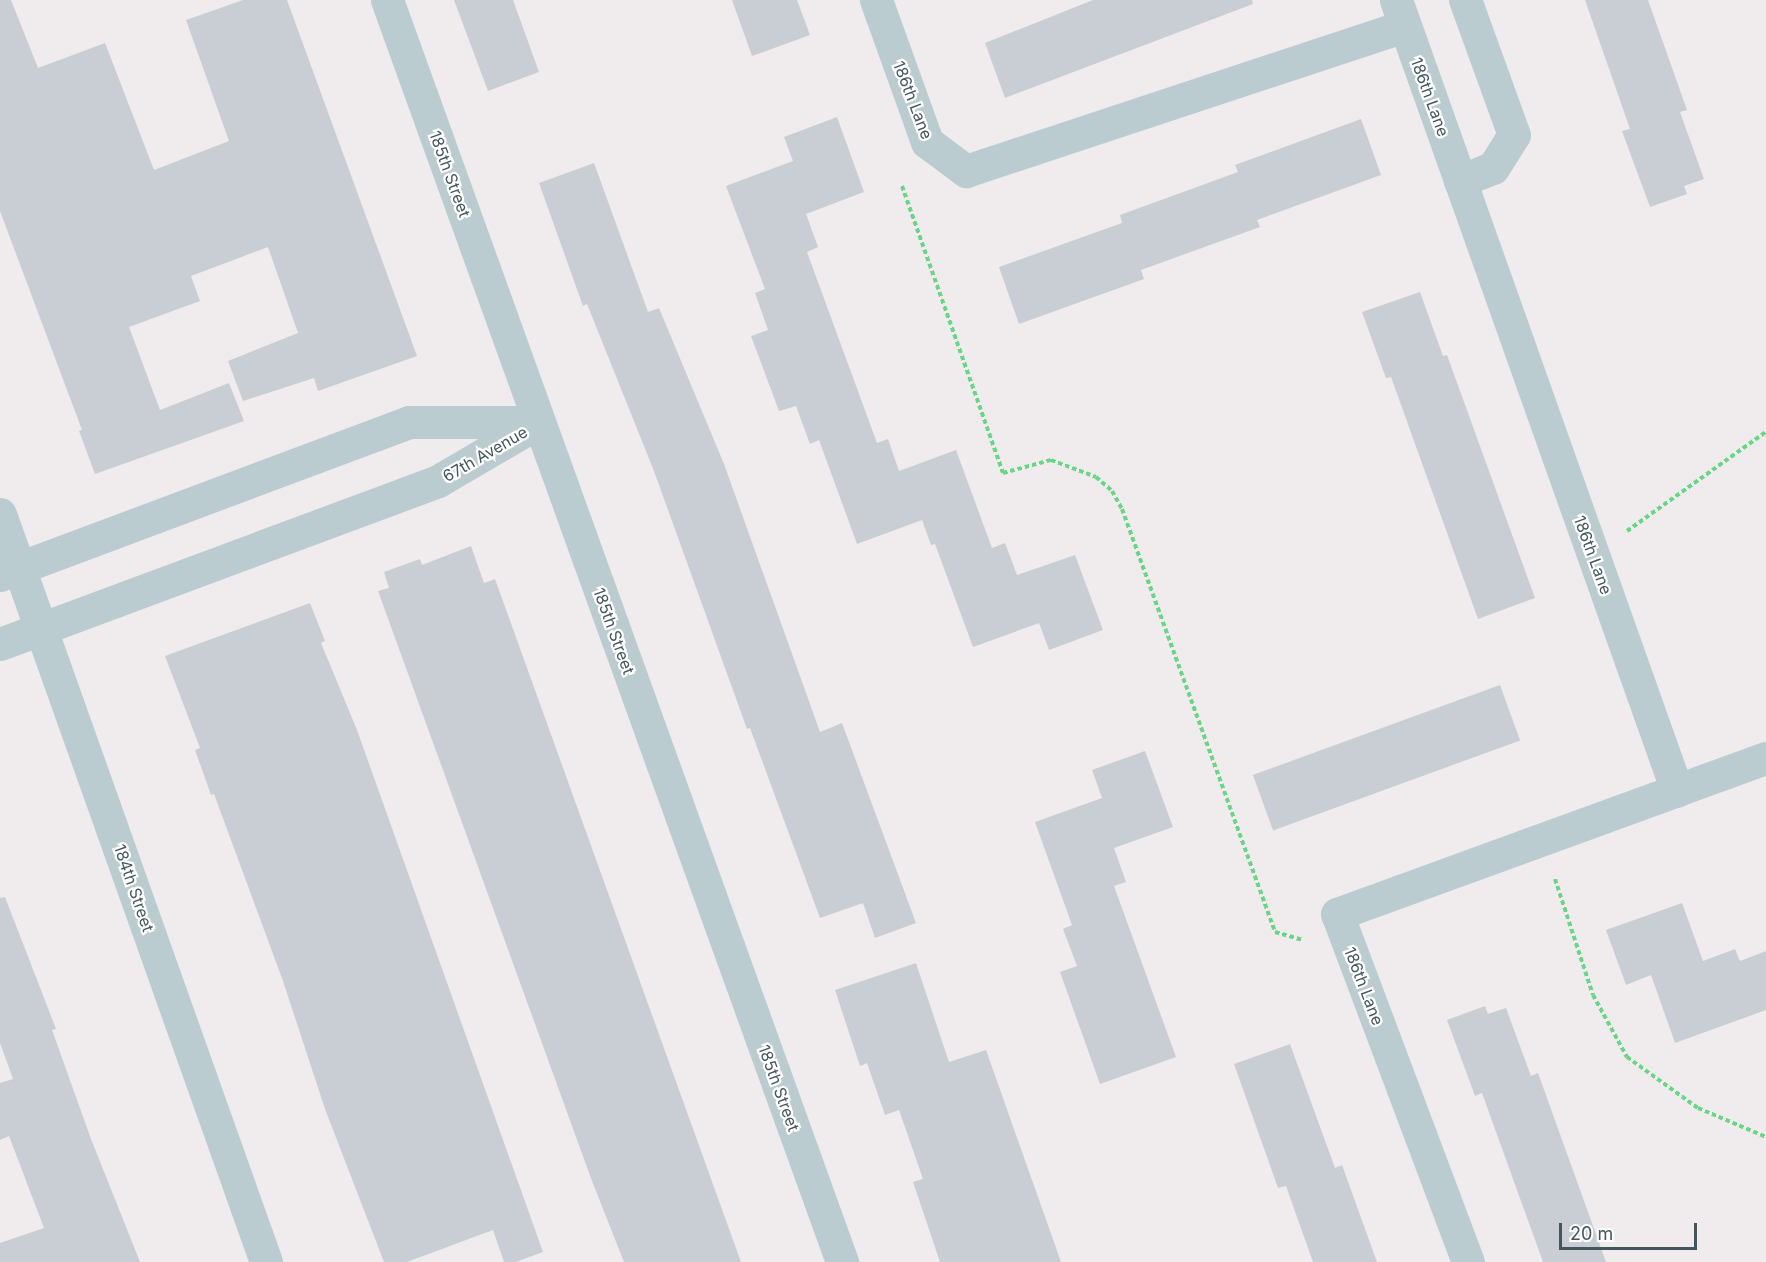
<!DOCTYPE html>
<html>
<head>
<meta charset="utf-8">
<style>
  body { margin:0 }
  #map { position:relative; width:1766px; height:1262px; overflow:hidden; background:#f0eced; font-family:Inter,sans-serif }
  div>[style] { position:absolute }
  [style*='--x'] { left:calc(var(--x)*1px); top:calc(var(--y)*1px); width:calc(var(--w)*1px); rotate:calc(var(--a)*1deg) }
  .building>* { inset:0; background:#c8ced3; transform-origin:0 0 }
  .path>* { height:4px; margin-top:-2px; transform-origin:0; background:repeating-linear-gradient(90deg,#69d686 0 4.5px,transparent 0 7.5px) }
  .minor>* { height:33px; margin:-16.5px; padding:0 16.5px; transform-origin:16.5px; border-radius:16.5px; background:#bbccd1 }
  span { translate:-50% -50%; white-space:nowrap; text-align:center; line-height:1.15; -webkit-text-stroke:4.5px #fff; paint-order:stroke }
  .street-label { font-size:16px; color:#43565d }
  .scale { position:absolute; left:1559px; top:1223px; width:138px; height:27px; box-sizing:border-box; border:3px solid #43565d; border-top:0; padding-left:8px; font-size:18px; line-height:21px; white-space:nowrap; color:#43565d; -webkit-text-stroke:4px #fff; paint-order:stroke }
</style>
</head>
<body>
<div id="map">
  <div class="building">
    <i style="clip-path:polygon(0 0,11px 0,38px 68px,105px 43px,154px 170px,229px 141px,186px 20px,243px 0,287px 0,417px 356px,318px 391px,314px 378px,243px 401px,228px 361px,298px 333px,268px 247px,191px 276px,200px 301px,129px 327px,160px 410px,229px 383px,244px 421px,95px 474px,79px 431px,82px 430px,0 211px)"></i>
    <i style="clip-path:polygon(454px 0,513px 0,539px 72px,488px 91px)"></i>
    <i style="clip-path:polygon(732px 0,797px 0,810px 35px,752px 56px)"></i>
    <i style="clip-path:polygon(1093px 0,1252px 0,1253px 4px,1005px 98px,985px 43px)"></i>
    <i style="clip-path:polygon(1585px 0,1648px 0,1687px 110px,1680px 112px,1704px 179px,1684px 186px,1687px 194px,1650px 207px,1622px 131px,1630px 129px)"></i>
    <i style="clip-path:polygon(837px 117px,864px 192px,806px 214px,818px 247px,807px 252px,877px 443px,888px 439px,899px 471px,956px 450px,992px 548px,1005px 543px,1017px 575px,1075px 555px,1103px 630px,1049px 650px,1039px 623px,973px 647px,935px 544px,931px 545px,922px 520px,857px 544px,819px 440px,810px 444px,796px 406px,779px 411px,751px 336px,768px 330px,755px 293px,765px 289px,726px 186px,793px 161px,784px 137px)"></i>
    <i style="clip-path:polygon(1361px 119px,1381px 175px,1257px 220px,1260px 227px,1141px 270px,1144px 279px,1019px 324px,999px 267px,1122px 223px,1120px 215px,1238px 172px,1235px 165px)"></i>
    <i style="clip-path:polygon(594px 163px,648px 312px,659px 308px,724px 464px,820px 732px,842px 723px,916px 923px,875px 938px,863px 903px,820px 918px,750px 728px,747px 729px,654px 471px,587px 304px,583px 306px,539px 183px)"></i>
    <i style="clip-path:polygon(1420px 292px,1443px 356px,1447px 355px,1535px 598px,1478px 619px,1391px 377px,1386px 378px,1362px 312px)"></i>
    <i style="clip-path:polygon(471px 546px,484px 583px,495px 579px,741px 1262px,624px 1262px,592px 1181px,378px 591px,389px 588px,384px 572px,420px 559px,422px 565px)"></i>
    <i style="clip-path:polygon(310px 603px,325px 641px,321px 643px,357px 730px,543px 1252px,516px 1262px,504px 1262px,493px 1230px,407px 1262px,384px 1262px,325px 1109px,283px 981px,214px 794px,211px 795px,195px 750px,200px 748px,165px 656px)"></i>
    <i style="left:1500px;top:685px;width:59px;height:263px;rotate:70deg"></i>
    <i style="clip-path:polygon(1145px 751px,1173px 827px,1114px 848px,1126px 882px,1114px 886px,1176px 1057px,1100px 1084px,1060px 972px,1077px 966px,1063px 929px,1072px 925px,1035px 822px,1102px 798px,1092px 770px)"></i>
    <i style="clip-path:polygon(5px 897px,56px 1029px,52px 1030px,91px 1139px,140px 1262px,0 1262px,0 1243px,44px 1228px,9px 1136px,0 1140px,0 1083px,13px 1079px,0 1043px,0 898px)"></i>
    <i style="clip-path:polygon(1682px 903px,1703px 961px,1735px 949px,1740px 961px,1766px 951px,1766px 1010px,1675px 1043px,1651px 975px,1626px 985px,1606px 930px)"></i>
    <i style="clip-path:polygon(916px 963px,949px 1062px,986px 1050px,1061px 1262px,940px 1262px,913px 1182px,923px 1179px,899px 1110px,885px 1115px,867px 1063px,860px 1066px,835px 990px)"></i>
    <i style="clip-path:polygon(1485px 1006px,1488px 1014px,1506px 1008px,1531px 1076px,1538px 1073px,1606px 1262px,1543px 1262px,1482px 1093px,1475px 1096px,1447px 1020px)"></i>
    <i style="clip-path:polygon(1290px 1044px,1335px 1168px,1342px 1165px,1377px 1262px,1313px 1262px,1286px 1186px,1278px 1188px,1234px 1064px)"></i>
  </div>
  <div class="path">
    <i style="--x:902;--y:186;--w:304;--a:70.6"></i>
    <i style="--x:1003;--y:473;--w:50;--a:-15.2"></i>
    <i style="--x:1051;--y:460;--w:48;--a:20.7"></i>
    <i style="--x:1096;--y:477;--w:21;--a:41"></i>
    <i style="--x:1112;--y:491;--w:21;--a:61"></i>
    <i style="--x:1122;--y:509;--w:450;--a:70.1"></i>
    <i style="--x:1275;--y:932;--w:29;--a:16"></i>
    <i style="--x:1627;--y:531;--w:171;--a:-35.5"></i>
    <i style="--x:1555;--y:879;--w:122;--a:71.9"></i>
    <i style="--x:1593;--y:995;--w:71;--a:61.3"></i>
    <i style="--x:1627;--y:1057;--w:87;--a:35.7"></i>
    <i style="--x:1698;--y:1108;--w:74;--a:23.1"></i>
  </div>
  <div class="minor">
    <i style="--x:387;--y:0;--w:1342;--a:70.17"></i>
    <i style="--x:876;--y:0;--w:151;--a:70.2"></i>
    <i style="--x:927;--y:142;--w:49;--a:36.6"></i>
    <i style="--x:966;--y:171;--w:461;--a:-18.3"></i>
    <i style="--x:1396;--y:0;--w:839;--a:70.44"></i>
    <i style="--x:1460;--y:181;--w:35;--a:-22"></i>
    <i style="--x:1493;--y:168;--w:39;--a:-58"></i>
    <i style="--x:1514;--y:135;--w:144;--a:-109.9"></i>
    <i style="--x:0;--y:514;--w:794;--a:70.42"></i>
    <i style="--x:0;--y:575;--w:437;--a:-20.5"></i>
    <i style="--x:409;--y:422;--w:128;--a:0"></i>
    <i style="--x:0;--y:644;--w:467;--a:-20.4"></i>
    <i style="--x:438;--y:481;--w:117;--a:-30.3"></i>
    <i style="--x:1468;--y:1262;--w:372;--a:-110.6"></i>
    <i style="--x:1337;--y:914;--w:456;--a:-20"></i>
  </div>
  <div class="street-label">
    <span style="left:1430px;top:97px;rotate:70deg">186th Lane</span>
    <span style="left:913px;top:100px;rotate:69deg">186th Lane</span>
    <span style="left:450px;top:174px;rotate:70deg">185th Street</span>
    <span style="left:485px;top:454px;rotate:-30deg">67th Avenue</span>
    <span style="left:1593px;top:555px;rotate:70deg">186th Lane</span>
    <span style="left:614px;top:631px;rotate:70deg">185th Street</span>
    <span style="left:134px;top:888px;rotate:71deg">184th Street</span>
    <span style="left:1364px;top:986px;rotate:69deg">186th Lane</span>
    <span style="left:779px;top:1088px;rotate:70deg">185th Street</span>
  </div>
  <div class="scale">20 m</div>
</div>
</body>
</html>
